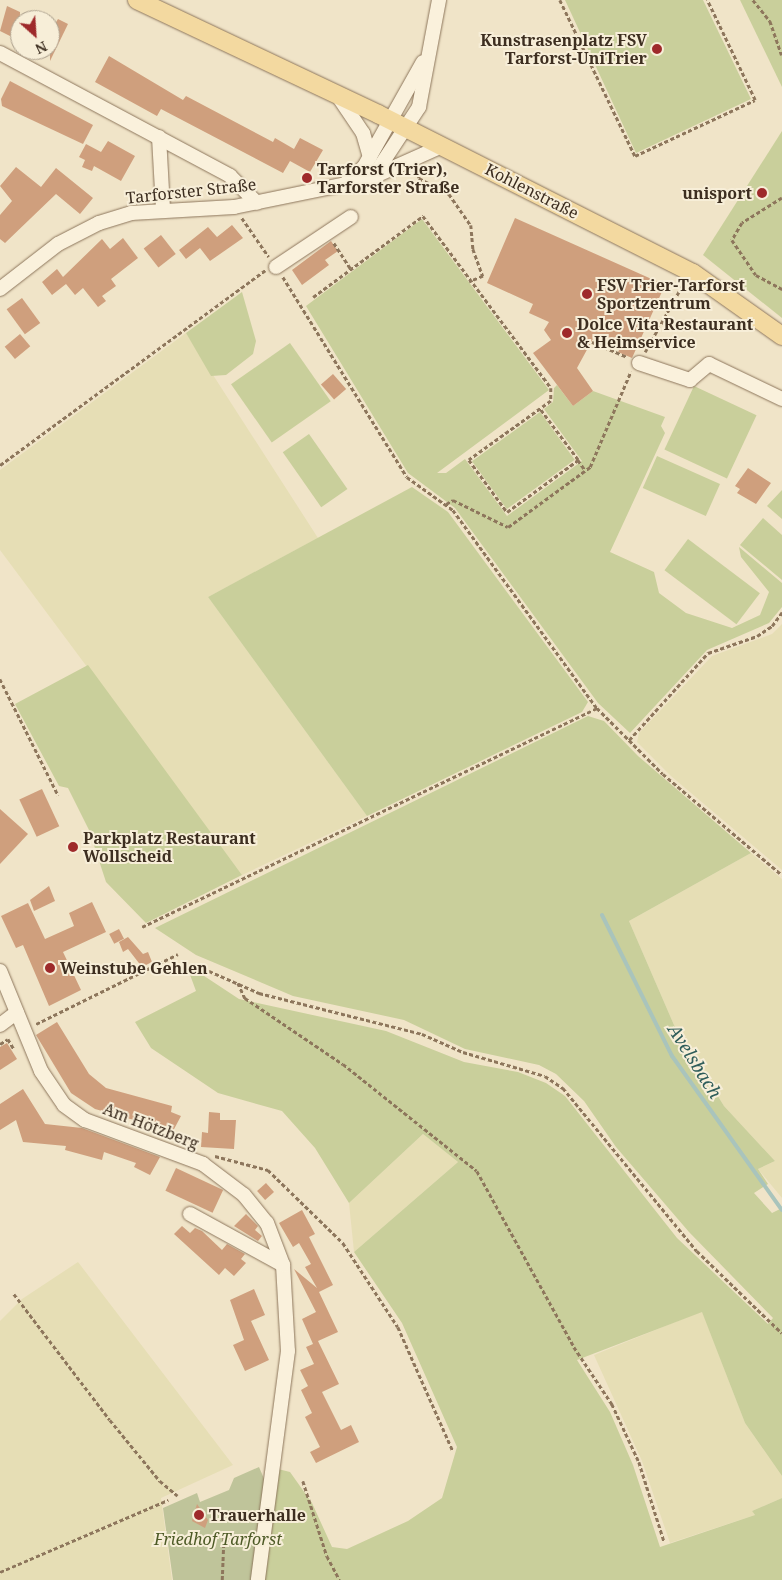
<!DOCTYPE html>
<html>
<head>
<meta charset="utf-8">
<style>
  body { margin:0 }
  #map { position:relative; width:782px; height:1580px; overflow:hidden; background:#f0e4c8; font-family:"Noto Serif",serif }
  div>[style] { position:absolute }
  [style*='--x'] { left:calc(var(--x)*1px); top:calc(var(--y)*1px); width:calc(var(--w)*1px); rotate:calc(var(--a)*1deg) }
  .farmland>* { inset:0; background:#e6deb5 }
  .green>* { inset:0; background:#c9cf9b; transform-origin:0 0 }
  .cemetery>* { inset:0; background:#bfc49a }
  .stream>* { height:4px; margin:-2px; padding:0 2px; transform-origin:2px; border-radius:2px; background:#a9c4bc }
  .building>* { inset:0; background:#cf9f7d; transform-origin:0 0 }
  .path>* { height:2.5px; margin-top:-1.25px; transform-origin:0; background:repeating-linear-gradient(90deg,#8d765c 0 4px,transparent 0 6.5px) }
  .roads { filter:drop-shadow(0 0 1px #8d765c) drop-shadow(0 0 1px #8d765c) }
  .minor>* { height:14px; margin:-7px; padding:0 7px; transform-origin:7px; border-radius:7px; background:#faf1dc }
  .major>* { height:18px; margin:-9px; padding:0 9px; transform-origin:9px; border-radius:9px; background:#f3d9a0 }
  .dots>* { width:14px; height:14px; translate:-50% -50%; box-sizing:border-box; border:2px solid #f7eed8; border-radius:50% }
  span { translate:-50% -50%; white-space:nowrap; text-align:center; line-height:1.15; -webkit-text-stroke:4px #f7eed8; paint-order:stroke }
  .poi-label { font-size:16px; color:#3d2e20; font-weight:700 }
  .right { translate:-100% -50%; text-align:right }
  .left { translate:0 -50%; text-align:left }
  .street-label { font-size:16px; color:#3d2e20 }
  .park-label { font-size:16px; color:#4d5a26; font-style:italic }
  .water-label { font-size:18px; color:#2f5d5a; font-style:italic }
  .north { position:absolute; left:10px; top:10px; width:50px; height:50px; box-sizing:border-box; background:#f7eed8; border:1px solid #ada18e; border-radius:50%; rotate:154deg; font-size:14px; font-weight:700; line-height:20px; text-align:center; color:#3d2e20 }
  .north::after { content:''; display:block; margin:auto; width:18px; height:22px; background:#9e2a2b; clip-path:polygon(50% 0,100% 100%,50% 72%,0 100%) }
</style>
</head>
<body>
<div id="map">
  <div class="farmland">
    <i style="clip-path:polygon(186px 333px,318px 538px,208px 597px,367px 816px,242px 875px,0 550px,0 470px)"></i>
    <i style="clip-path:polygon(782px 624px,782px 870px,671px 776px,637px 742px,639px 733px,712px 656px,772px 634px)"></i>
    <i style="clip-path:polygon(751px 853px,782px 879px,782px 1198px,758px 1169px,775px 1161px,724px 1106px,674px 1025px,629px 921px)"></i>
    <i style="clip-path:polygon(423px 1134px,458px 1162px,354px 1252px,349px 1203px)"></i>
    <i style="clip-path:polygon(78px 1262px,233px 1465px,161px 1498px,172px 1580px,0 1580px,0 1321px,22px 1299px)"></i>
    <i style="clip-path:polygon(702px 1311px,745px 1423px,782px 1476px,782px 1498px,752px 1511px,755px 1515px,670px 1543px,642px 1461px,594px 1355px)"></i>
  </div>
  <div class="green">
    <i style="clip-path:polygon(565px 0,703px 0,751px 99px,636px 153px)"></i>
    <i style="clip-path:polygon(740px 0,782px 0,782px 87px)"></i>
    <i style="clip-path:polygon(782px 131px,782px 318px,703px 255px)"></i>
    <i style="clip-path:polygon(422px 219px,549px 390px,437px 473px,446px 473px,465px 459px,507px 516px,582px 461px,544px 409px,553px 402px,554px 388px,557px 385px,573px 406px,593px 391px,665px 417px,661px 426px,665px 433px,610px 552px,654px 572px,659px 593px,686px 613px,732px 628px,760px 615px,769px 592px,741px 557px,739px 547px,782px 583px,782px 607px,769px 623px,707px 650px,630px 733px,598px 703px,455px 508px,408px 473px,306px 306px)"></i>
    <i style="clip-path:polygon(242px 292px,256px 341px,253px 354px,226px 375px,211px 376px,186px 333px)"></i>
    <i style="left:290px;top:343px;width:71px;height:72px;rotate:55deg"></i>
    <i style="left:694px;top:386px;width:69px;height:70px;rotate:25deg"></i>
    <i style="left:540px;top:412px;width:59px;height:84px;rotate:54deg"></i>
    <i style="left:309px;top:434px;width:67px;height:32px;rotate:55deg"></i>
    <i style="left:657px;top:456px;width:69px;height:35px;rotate:24deg"></i>
    <i style="clip-path:polygon(412px 487px,448px 512px,588px 702px,582px 712px,367px 816px,208px 597px)"></i>
    <i style="clip-path:polygon(782px 490px,782px 519px,767px 506px)"></i>
    <i style="clip-path:polygon(763px 518px,782px 535px,782px 580px,740px 545px)"></i>
    <i style="left:688px;top:539px;width:90px;height:39px;rotate:37deg"></i>
    <i style="clip-path:polygon(88px 665px,242px 875px,146px 923px,106px 882px,89px 830px,68px 788px,59px 786px,15px 704px)"></i>
    <i style="clip-path:polygon(588px 716px,604px 721px,638px 756px,751px 853px,629px 921px,674px 1025px,724px 1106px,775px 1161px,758px 1169px,768px 1184px,754px 1193px,772px 1213px,782px 1208px,782px 1476px,745px 1423px,702px 1312px,577px 1360px,610px 1412px,633px 1465px,660px 1547px,755px 1515px,752px 1511px,782px 1498px,782px 1580px,264px 1580px,278px 1469px,290px 1472px,312px 1503px,332px 1547px,347px 1549px,408px 1521px,442px 1498px,457px 1447px,402px 1323px,354px 1252px,458px 1162px,423px 1134px,349px 1203px,315px 1148px,282px 1111px,218px 1093px,151px 1048px,135px 1022px,196px 991px,186px 964px,239px 999px,386px 1031px,464px 1062px,518px 1072px,546px 1083px,565px 1096px,677px 1238px,768px 1324px,773px 1318px,689px 1232px,616px 1147px,584px 1101px,556px 1074px,539px 1065px,465px 1049px,404px 1020px,293px 996px,196px 955px,155px 928px)"></i>
  </div>
  <div class="cemetery">
    <i style="clip-path:polygon(259px 1467px,265px 1481px,255px 1580px,173px 1580px,163px 1508px,197px 1493px,200px 1502px,229px 1490px,234px 1478px)"></i>
  </div>
  <div class="stream">
    <i style="--x:602;--y:915;--w:157;--a:63.6"></i>
    <i style="--x:672;--y:1056;--w:189;--a:54.5"></i>
  </div>
  <div class="building">
    <i style="clip-path:polygon(7px 6px,20px 12px,20px 41px,0 31px)"></i>
    <i style="clip-path:polygon(58px 19px,68px 24px,50px 61px,50px 32px)"></i>
    <i style="clip-path:polygon(109px 56px,183px 100px,186px 96px,273px 142px,275px 138px,294px 149px,300px 138px,323px 150px,310px 172px,290px 161px,283px 173px,161px 109px,157px 116px,95px 82px)"></i>
    <i style="clip-path:polygon(10px 81px,93px 125px,83px 144px,2px 106px,1px 99px)"></i>
    <i style="clip-path:polygon(108px 141px,135px 156px,121px 181px,94px 166px,92px 171px,82px 167px,85px 160px,79px 157px,86px 144px,101px 152px)"></i>
    <i style="clip-path:polygon(16px 167px,41px 187px,56px 168px,93px 198px,80px 214px,56px 194px,5px 243px,0 239px,0 215px,12px 201px,0 186px)"></i>
    <i style="clip-path:polygon(515px 218px,665px 285px,632px 358px,618px 352px,621px 347px,595px 335px,577px 368px,593px 391px,573px 406px,533px 353px,551px 340px,544px 330px,549px 322px,529px 313px,533px 304px,487px 283px)"></i>
    <i style="clip-path:polygon(232px 225px,243px 238px,210px 261px,200px 248px,186px 259px,179px 250px,208px 227px,217px 237px)"></i>
    <i style="left:161px;top:235px;width:24px;height:22px;rotate:52deg"></i>
    <i style="clip-path:polygon(123px 238px,138px 258px,111px 279px,116px 286px,102px 296px,106px 301px,98px 307px,83px 288px,75px 295px,66px 284px,52px 295px,42px 282px,57px 269px,63px 277px,102px 239px,110px 249px)"></i>
    <i style="clip-path:polygon(331px 241px,338px 251px,325px 260px,329px 265px,302px 285px,292px 270px)"></i>
    <i style="left:22px;top:298px;width:31px;height:19px;rotate:54deg"></i>
    <i style="left:20px;top:334px;width:16px;height:20px;rotate:50deg"></i>
    <i style="left:333px;top:374px;width:20px;height:16px;rotate:49deg"></i>
    <i style="clip-path:polygon(748px 468px,771px 483px,756px 504px,737px 493px,740px 489px,735px 486px)"></i>
    <i style="left:42px;top:789px;width:41px;height:25px;rotate:65deg"></i>
    <i style="clip-path:polygon(0 809px,28px 834px,0 864px)"></i>
    <i style="clip-path:polygon(49px 886px,55px 901px,34px 911px,30px 900px)"></i>
    <i style="clip-path:polygon(92px 902px,106px 932px,63px 952px,81px 990px,49px 1006px,23px 945px,16px 948px,1px 916px,28px 903px,45px 939px,74px 926px,69px 913px)"></i>
    <i style="left:119px;top:929px;width:11px;height:11px;rotate:63deg"></i>
    <i style="clip-path:polygon(128px 937px,143px 954px,148px 952px,152px 962px,142px 967px,128px 949px,123px 952px,119px 942px)"></i>
    <i style="clip-path:polygon(57px 1022px,89px 1074px,106px 1088px,172px 1106px,171px 1112px,181px 1116px,173px 1131px,95px 1109px,71px 1093px,36px 1035px)"></i>
    <i style="clip-path:polygon(7px 1043px,17px 1059px,0 1070px,0 1047px)"></i>
    <i style="clip-path:polygon(23px 1089px,45px 1124px,82px 1128px,160px 1157px,150px 1175px,134px 1167px,136px 1163px,104px 1152px,102px 1160px,65px 1150px,66px 1146px,23px 1142px,16px 1120px,0 1130px,0 1104px)"></i>
    <i style="clip-path:polygon(209px 1112px,220px 1113px,220px 1120px,236px 1120px,234px 1149px,201px 1147px,202px 1132px,208px 1133px)"></i>
    <i style="left:176px;top:1168px;width:52px;height:25px;rotate:25deg"></i>
    <i style="left:266px;top:1183px;width:12px;height:12px;rotate:48deg"></i>
    <i style="clip-path:polygon(302px 1210px,315px 1234px,309px 1237px,333px 1285px,319px 1292px,338px 1332px,318px 1341px,339px 1384px,322px 1392px,341px 1430px,351px 1425px,359px 1442px,316px 1463px,310px 1452px,320px 1447px,305px 1417px,312px 1413px,301px 1390px,308px 1386px,300px 1370px,314px 1364px,306px 1347px,313px 1344px,302px 1319px,316px 1312px,294px 1269px,317px 1288px,305px 1267px,311px 1264px,299px 1243px,293px 1247px,279px 1223px)"></i>
    <i style="clip-path:polygon(246px 1214px,258px 1226px,255px 1230px,262px 1236px,258px 1241px,234px 1226px)"></i>
    <i style="clip-path:polygon(182px 1226px,190px 1233px,195px 1228px,202px 1231px,222px 1250px,227px 1244px,245px 1254px,241px 1259px,246px 1263px,234px 1276px,225px 1268px,219px 1275px,174px 1234px)"></i>
    <i style="clip-path:polygon(254px 1289px,265px 1315px,251px 1321px,269px 1360px,245px 1371px,233px 1345px,244px 1340px,230px 1300px)"></i>
    <i style="clip-path:polygon(197px 1504px,208px 1520px,205px 1528px,192px 1521px)"></i>
  </div>
  <div class="path">
    <i style="--x:560;--y:0;--w:173;--a:64.3"></i>
    <i style="--x:635;--y:156;--w:132;--a:-25"></i>
    <i style="--x:755;--y:100;--w:111;--a:-115.6"></i>
    <i style="--x:753;--y:0;--w:27;--a:51"></i>
    <i style="--x:770;--y:21;--w:36;--a:71"></i>
    <i style="--x:419;--y:169;--w:9;--a:90"></i>
    <i style="--x:419;--y:178;--w:34;--a:28"></i>
    <i style="--x:449;--y:194;--w:38;--a:55"></i>
    <i style="--x:471;--y:225;--w:24;--a:85"></i>
    <i style="--x:473;--y:249;--w:29;--a:70"></i>
    <i style="--x:483;--y:276;--w:15;--a:157"></i>
    <i style="--x:782;--y:198;--w:47;--a:148"></i>
    <i style="--x:742;--y:223;--w:20;--a:120"></i>
    <i style="--x:732;--y:240;--w:42;--a:55.6"></i>
    <i style="--x:756;--y:275;--w:30;--a:28"></i>
    <i style="--x:242;--y:218;--w:47;--a:55.3"></i>
    <i style="--x:334;--y:243;--w:31;--a:57"></i>
    <i style="--x:283;--y:277;--w:235;--a:58.2"></i>
    <i style="--x:407;--y:477;--w:57;--a:35.7"></i>
    <i style="--x:453;--y:510;--w:245;--a:54"></i>
    <i style="--x:597;--y:708;--w:93;--a:45"></i>
    <i style="--x:663;--y:774;--w:156;--a:40.3"></i>
    <i style="--x:313;--y:297;--w:137;--a:-36.4"></i>
    <i style="--x:423;--y:216;--w:214;--a:53.3"></i>
    <i style="--x:551;--y:388;--w:13;--a:90"></i>
    <i style="--x:551;--y:401;--w:101;--a:144.3"></i>
    <i style="--x:469;--y:460;--w:64;--a:53.8"></i>
    <i style="--x:507;--y:512;--w:88;--a:-36.2"></i>
    <i style="--x:578;--y:460;--w:64;--a:-126.7"></i>
    <i style="--x:592;--y:342;--w:38;--a:23"></i>
    <i style="--x:645;--y:352;--w:76;--a:-60.7"></i>
    <i style="--x:578;--y:460;--w:12;--a:55"></i>
    <i style="--x:0;--y:465;--w:329;--a:-36.3"></i>
    <i style="--x:446;--y:504;--w:8;--a:-30"></i>
    <i style="--x:453;--y:500;--w:61;--a:26.1"></i>
    <i style="--x:508;--y:527;--w:102;--a:-36.2"></i>
    <i style="--x:590;--y:467;--w:104;--a:-66.9"></i>
    <i style="--x:0;--y:679;--w:130;--a:63.4"></i>
    <i style="--x:629;--y:740;--w:118;--a:-47.8"></i>
    <i style="--x:708;--y:653;--w:52;--a:-19.1"></i>
    <i style="--x:757;--y:636;--w:18;--a:-34"></i>
    <i style="--x:772;--y:626;--w:17;--a:-54"></i>
    <i style="--x:142;--y:927;--w:505;--a:-25.7"></i>
    <i style="--x:209;--y:971;--w:55;--a:23.7"></i>
    <i style="--x:259;--y:993;--w:168;--a:14.1"></i>
    <i style="--x:422;--y:1034;--w:45;--a:23.7"></i>
    <i style="--x:463;--y:1052;--w:85;--a:16.3"></i>
    <i style="--x:545;--y:1076;--w:22;--a:34"></i>
    <i style="--x:563;--y:1088;--w:211;--a:50.6"></i>
    <i style="--x:697;--y:1251;--w:118;--a:44"></i>
    <i style="--x:238;--y:983;--w:17;--a:65"></i>
    <i style="--x:245;--y:998;--w:118;--a:34"></i>
    <i style="--x:343;--y:1064;--w:171;--a:38.6"></i>
    <i style="--x:477;--y:1171;--w:201;--a:61.1"></i>
    <i style="--x:574;--y:1347;--w:69;--a:56.3"></i>
    <i style="--x:612;--y:1404;--w:64;--a:65"></i>
    <i style="--x:639;--y:1462;--w:83;--a:72.4"></i>
    <i style="--x:36;--y:1024;--w:158;--a:-26.2"></i>
    <i style="--x:0;--y:1044;--w:9;--a:-32"></i>
    <i style="--x:8;--y:1039;--w:12;--a:59"></i>
    <i style="--x:215;--y:1156;--w:55;--a:14.8"></i>
    <i style="--x:268;--y:1170;--w:105;--a:44.2"></i>
    <i style="--x:343;--y:1243;--w:100;--a:56.8"></i>
    <i style="--x:398;--y:1327;--w:136;--a:66.1"></i>
    <i style="--x:14;--y:1294;--w:158;--a:52.7"></i>
    <i style="--x:110;--y:1420;--w:79;--a:50.7"></i>
    <i style="--x:160;--y:1481;--w:23;--a:40"></i>
    <i style="--x:303;--y:1481;--w:79;--a:72.3"></i>
    <i style="--x:327;--y:1556;--w:27;--a:62"></i>
    <i style="--x:0;--y:1572;--w:183;--a:-23.2"></i>
    <i style="--x:222;--y:1580;--w:50;--a:-87.7"></i>
  </div>
  <div class="roads">
    <div class="minor">
      <i style="--x:0;--y:53;--w:261;--a:28.1"></i>
      <i style="--x:230;--y:176;--w:38;--a:45"></i>
      <i style="--x:338;--y:96;--w:45;--a:56"></i>
      <i style="--x:363;--y:133;--w:25;--a:74"></i>
      <i style="--x:159;--y:137;--w:72;--a:86.8"></i>
      <i style="--x:377;--y:171;--w:77;--a:-56.7"></i>
      <i style="--x:419;--y:107;--w:109;--a:-79.4"></i>
      <i style="--x:345;--y:184;--w:25;--a:-42"></i>
      <i style="--x:364;--y:167;--w:120;--a:-60.7"></i>
      <i style="--x:276;--y:267;--w:90;--a:-33.7"></i>
      <i style="--x:0;--y:289;--w:73;--a:-37.8"></i>
      <i style="--x:58;--y:244;--w:46;--a:-27.1"></i>
      <i style="--x:99;--y:223;--w:34;--a:-17"></i>
      <i style="--x:131;--y:213;--w:103;--a:-3.3"></i>
      <i style="--x:234;--y:207;--w:135;--a:-11.6"></i>
      <i style="--x:366;--y:180;--w:83;--a:-24.1"></i>
      <i style="--x:639;--y:363;--w:54;--a:18.4"></i>
      <i style="--x:690;--y:380;--w:25;--a:-40"></i>
      <i style="--x:709;--y:364;--w:81;--a:25.6"></i>
      <i style="--x:0;--y:971;--w:108;--a:67.7"></i>
      <i style="--x:41;--y:1071;--w:41;--a:55.9"></i>
      <i style="--x:64;--y:1105;--w:26;--a:36"></i>
      <i style="--x:85;--y:1120;--w:126;--a:20.4"></i>
      <i style="--x:203;--y:1164;--w:51;--a:37.1"></i>
      <i style="--x:244;--y:1195;--w:36;--a:51"></i>
      <i style="--x:267;--y:1223;--w:45;--a:69.1"></i>
      <i style="--x:283;--y:1265;--w:86;--a:86.7"></i>
      <i style="--x:288;--y:1351;--w:231;--a:97.5"></i>
      <i style="--x:0;--y:1025;--w:21;--a:-37"></i>
      <i style="--x:190;--y:1214;--w:106;--a:28.7"></i>
    </div>
    <div class="major">
      <i style="--x:137;--y:0;--w:267;--a:25.3"></i>
      <i style="--x:378;--y:114;--w:353;--a:26.8"></i>
      <i style="--x:693;--y:273;--w:109;--a:35.3"></i>
    </div>
  </div>
  <div class="dots">
    <i style="left:657px;top:49px;background:#9e2a2b"></i>
    <i style="left:307px;top:178px;background:#9e2a2b"></i>
    <i style="left:762px;top:193px;background:#9e2a2b"></i>
    <i style="left:587px;top:294px;background:#9e2a2b"></i>
    <i style="left:567px;top:333px;background:#9e2a2b"></i>
    <i style="left:73px;top:847px;background:#9e2a2b"></i>
    <i style="left:50px;top:968px;background:#9e2a2b"></i>
    <i style="left:199px;top:1515px;background:#9e2a2b"></i>
  </div>
  <div class="poi-label">
    <span class="right" style="left:647px;top:49px">Kunstrasenplatz FSV<br>Tarforst-UniTrier</span>
    <span class="left" style="left:317px;top:178px">Tarforst (Trier),<br>Tarforster Straße</span>
    <span class="right" style="left:752px;top:193px">unisport</span>
    <span class="left" style="left:597px;top:294px">FSV Trier-Tarforst<br>Sportzentrum</span>
    <span class="left" style="left:577px;top:333px">Dolce Vita Restaurant<br>&amp; Heimservice</span>
    <span class="left" style="left:83px;top:847px">Parkplatz Restaurant<br>Wollscheid</span>
    <span class="left" style="left:60px;top:968px">Weinstube Gehlen</span>
    <span class="left" style="left:209px;top:1515px">Trauerhalle</span>
  </div>
  <div class="street-label">
    <span style="left:191px;top:191px;rotate:-6deg">Tarforster Straße</span>
    <span style="left:532px;top:191px;rotate:27deg">Kohlenstraße</span>
    <span style="left:151px;top:1126px;rotate:21deg">Am Hötzberg</span>
  </div>
  <div class="park-label">
    <span style="left:218px;top:1539px">Friedhof Tarforst</span>
  </div>
  <div class="water-label">
    <span style="left:695px;top:1061px;rotate:58deg">Avelsbach</span>
  </div>
  <div class="north">N</div>
</div>
</body>
</html>
